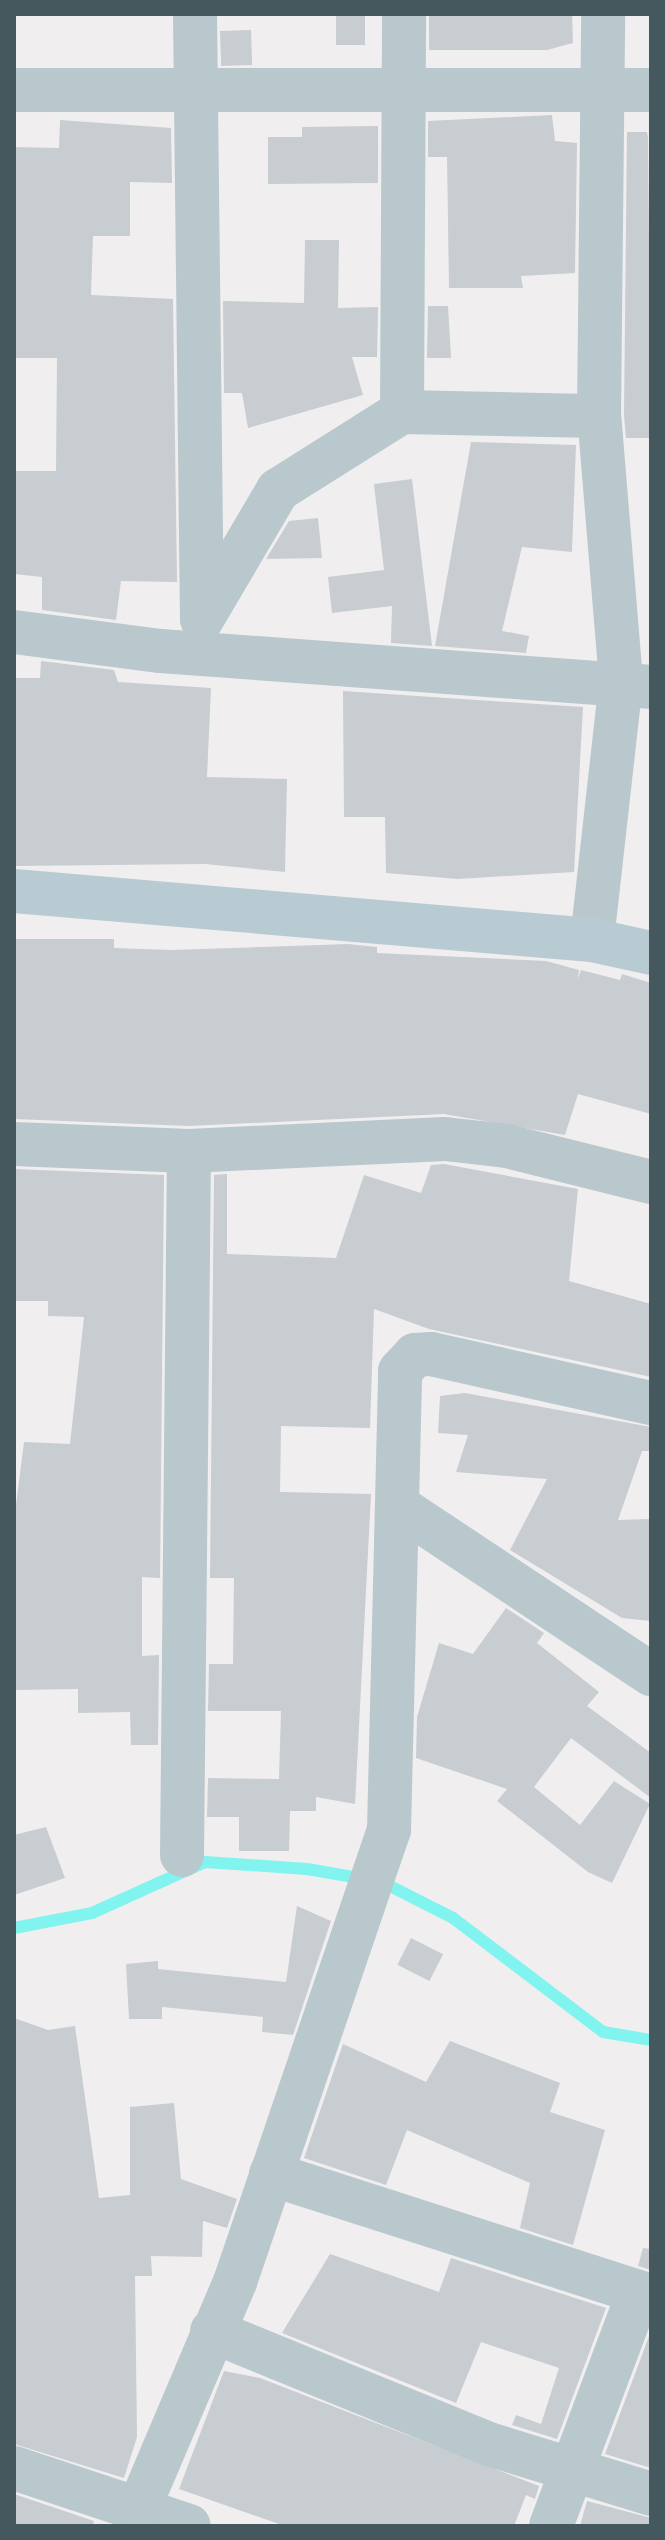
<!DOCTYPE html>
<html>
<head>
<meta charset="utf-8">
<style>
  body { margin:0 }
  #map { position:relative; width:665px; height:2540px; overflow:hidden; background:#f1eeef; font-family:"Titillium Web",sans-serif }
  div>[style] { position:absolute }
  [style*='--x'] { left:calc(var(--x)*1px); top:calc(var(--y)*1px); width:calc(var(--w)*1px); rotate:calc(var(--a)*1deg) }
  .stream>* { height:12px; margin:-6px; padding:0 6px; transform-origin:6px; border-radius:6px; background:#81f4ef }
  .building>* { inset:0; background:#c7cdd1; transform-origin:0 0 }
  .street>* { height:44px; margin:-22px; padding:0 22px; transform-origin:22px; border-radius:22px; background:#b8c8cd }
  .secondary>* { height:44px; margin:-22px; padding:0 22px; transform-origin:22px; border-radius:22px; background:#b8cbd2 }
  span { translate:-50% -50%; white-space:nowrap; text-align:center; line-height:1.15; -webkit-text-stroke:6px #fff; paint-order:stroke }
  .frame { position:absolute; inset:0; border:16px solid #44585d; pointer-events:none }
</style>
</head>
<body>
<div id="map">
  <div class="stream">
    <i style="--x:14;--y:1928;--w:79;--a:-10.9"></i>
    <i style="--x:92;--y:1913;--w:124;--a:-24.3"></i>
    <i style="--x:205;--y:1862;--w:102;--a:3.9"></i>
    <i style="--x:307;--y:1869;--w:76;--a:9.8"></i>
    <i style="--x:382;--y:1882;--w:80;--a:26.9"></i>
    <i style="--x:453;--y:1918;--w:188;--a:37.2"></i>
    <i style="--x:603;--y:2032;--w:49;--a:9.5"></i>
  </div>
  <div class="building">
    <i style="left:336px;top:14px;width:29px;height:31px"></i>
    <i style="clip-path:polygon(429px 14px,572px 14px,573px 43px,547px 50px,429px 50px)"></i>
    <i style="left:251px;top:30px;width:35px;height:31px;rotate:88deg"></i>
    <i style="clip-path:polygon(552px 115px,555px 141px,577px 143px,575px 273px,521px 276px,523px 288px,449px 288px,447px 157px,428px 157px,428px 121px)"></i>
    <i style="clip-path:polygon(60px 120px,171px 128px,172px 183px,130px 182px,130px 236px,93px 236px,91px 295px,173px 299px,177px 582px,121px 581px,116px 620px,42px 610px,42px 577px,14px 574px,14px 471px,56px 471px,57px 358px,14px 358px,14px 147px,59px 148px)"></i>
    <i style="clip-path:polygon(378px 126px,378px 183px,268px 184px,268px 137px,302px 137px,302px 127px)"></i>
    <i style="clip-path:polygon(627px 132px,647px 132px,648px 138px,651px 438px,626px 438px,624px 415px)"></i>
    <i style="clip-path:polygon(305px 240px,339px 240px,338px 308px,378px 307px,377px 357px,352px 357px,363px 395px,248px 428px,242px 393px,224px 393px,223px 301px,304px 303px)"></i>
    <i style="clip-path:polygon(428px 306px,448px 306px,451px 358px,427px 358px)"></i>
    <i style="clip-path:polygon(471px 442px,576px 445px,572px 552px,522px 547px,502px 631px,529px 636px,526px 653px,435px 646px)"></i>
    <i style="clip-path:polygon(412px 479px,432px 646px,391px 643px,392px 606px,332px 613px,328px 577px,384px 570px,374px 484px)"></i>
    <i style="clip-path:polygon(318px 518px,322px 558px,266px 559px,289px 521px)"></i>
    <i style="clip-path:polygon(41px 661px,114px 670px,118px 682px,211px 688px,207px 777px,287px 779px,285px 872px,205px 864px,14px 866px,14px 678px,40px 678px)"></i>
    <i style="clip-path:polygon(343px 691px,583px 707px,574px 872px,458px 879px,386px 873px,385px 817px,344px 817px)"></i>
    <i style="clip-path:polygon(14px 939px,114px 939px,114px 948px,172px 950px,348px 944px,377px 947px,377px 953px,546px 961px,579px 970px,578px 979px,581px 970px,620px 980px,622px 974px,651px 983px,651px 1114px,578px 1094px,565px 1135px,444px 1114px,189px 1126px,14px 1119px)"></i>
    <i style="clip-path:polygon(444px 1164px,578px 1189px,569px 1281px,651px 1304px,651px 1377px,429px 1329px,374px 1309px,370px 1428px,281px 1426px,280px 1492px,371px 1494px,355px 1804px,316px 1797px,316px 1811px,290px 1811px,289px 1851px,239px 1851px,239px 1817px,207px 1817px,208px 1778px,279px 1779px,281px 1711px,208px 1711px,209px 1664px,233px 1664px,234px 1578px,210px 1578px,214px 1175px,227px 1174px,227px 1254px,336px 1258px,364px 1175px,421px 1193px,431px 1165px)"></i>
    <i style="clip-path:polygon(14px 1169px,164px 1175px,160px 1578px,142px 1577px,142px 1656px,159px 1655px,158px 1745px,131px 1745px,130px 1712px,78px 1713px,78px 1689px,14px 1690px,14px 1521px,24px 1442px,70px 1444px,84px 1317px,48px 1316px,48px 1301px,14px 1301px)"></i>
    <i style="clip-path:polygon(465px 1393px,651px 1427px,651px 1451px,642px 1451px,618px 1520px,651px 1519px,651px 1621px,622px 1618px,510px 1550px,547px 1479px,456px 1472px,468px 1435px,438px 1433px,440px 1396px)"></i>
    <i style="clip-path:polygon(506px 1608px,544px 1633px,537px 1643px,599px 1692px,587px 1706px,651px 1753px,651px 1798px,571px 1738px,534px 1787px,580px 1825px,614px 1781px,650px 1804px,612px 1883px,588px 1872px,497px 1801px,507px 1789px,416px 1758px,417px 1717px,439px 1643px,473px 1654px)"></i>
    <i style="clip-path:polygon(46px 1827px,65px 1878px,14px 1895px,14px 1835px)"></i>
    <i style="clip-path:polygon(297px 1906px,331px 1921px,293px 2035px,262px 2032px,263px 2017px,162px 2007px,162px 2019px,129px 2019px,126px 1964px,158px 1961px,158px 1969px,286px 1982px)"></i>
    <i style="left:411px;top:1938px;width:36px;height:30px;rotate:27deg"></i>
    <i style="clip-path:polygon(14px 2018px,48px 2030px,75px 2026px,99px 2198px,130px 2195px,130px 2107px,174px 2103px,181px 2179px,237px 2199px,227px 2228px,203px 2221px,202px 2257px,151px 2256px,152px 2276px,135px 2276px,137px 2437px,124px 2478px,14px 2444px)"></i>
    <i style="clip-path:polygon(450px 2041px,560px 2083px,550px 2112px,605px 2130px,573px 2245px,520px 2228px,530px 2183px,407px 2130px,386px 2185px,304px 2158px,343px 2044px,426px 2082px)"></i>
    <i style="clip-path:polygon(643px 2248px,651px 2249px,651px 2270px,638px 2266px)"></i>
    <i style="clip-path:polygon(330px 2254px,439px 2292px,451px 2258px,606px 2308px,557px 2439px,512px 2425px,516px 2415px,541px 2424px,559px 2368px,481px 2342px,456px 2403px,282px 2333px)"></i>
    <i style="clip-path:polygon(651px 2331px,651px 2468px,605px 2454px)"></i>
    <i style="clip-path:polygon(224px 2371px,260px 2378px,539px 2486px,535px 2499px,526px 2495px,514px 2526px,285px 2526px,179px 2489px)"></i>
    <i style="clip-path:polygon(14px 2494px,94px 2521px,93px 2526px,14px 2526px)"></i>
    <i style="clip-path:polygon(587px 2501px,651px 2518px,651px 2526px,580px 2526px)"></i>
  </div>
  <div class="street">
    <i style="--x:195;--y:14;--w:605;--a:89.34"></i>
    <i style="--x:14;--y:90;--w:637;--a:0"></i>
    <i style="--x:402;--y:412;--w:197;--a:1.2"></i>
    <i style="--x:202;--y:619;--w:150;--a:-59.5"></i>
    <i style="--x:278;--y:490;--w:146;--a:-32.2"></i>
    <i style="--x:402;--y:412;--w:398;--a:-89.7"></i>
    <i style="--x:14;--y:632;--w:148;--a:7.4"></i>
    <i style="--x:161;--y:651;--w:489;--a:4.2"></i>
    <i style="--x:592;--y:940;--w:261;--a:-83.6"></i>
    <i style="--x:621;--y:681;--w:266;--a:-94.7"></i>
    <i style="--x:599;--y:416;--w:402;--a:-89.4"></i>
    <i style="--x:14;--y:1144;--w:175;--a:2.3"></i>
    <i style="--x:189;--y:1151;--w:256;--a:-2.7"></i>
    <i style="--x:445;--y:1139;--w:62;--a:6.4"></i>
    <i style="--x:507;--y:1146;--w:148;--a:14"></i>
    <i style="--x:398;--y:1506;--w:304;--a:33.6"></i>
    <i style="--x:182;--y:1855;--w:704;--a:-89.43"></i>
    <i style="--x:271;--y:2174;--w:399;--a:17.8"></i>
    <i style="--x:212;--y:2331;--w:302;--a:22.2"></i>
    <i style="--x:492;--y:2445;--w:166;--a:17.1"></i>
    <i style="--x:14;--y:2468;--w:184;--a:18.3"></i>
    <i style="--x:139;--y:2508;--w:246;--a:-67"></i>
    <i style="--x:235;--y:2282;--w:478;--a:-71.2"></i>
    <i style="--x:389;--y:1830;--w:459;--a:-88.6"></i>
    <i style="--x:400;--y:1371;--w:22;--a:-47"></i>
    <i style="--x:415;--y:1355;--w:16;--a:-4"></i>
    <i style="--x:431;--y:1354;--w:225;--a:12.6"></i>
    <i style="--x:551;--y:2526;--w:248;--a:-69.4"></i>
  </div>
  <div class="secondary">
    <i style="--x:14;--y:891;--w:580;--a:4.85"></i>
    <i style="--x:592;--y:940;--w:60;--a:12.4"></i>
  </div>
  <div class="frame"></div>
</div>
</body>
</html>
